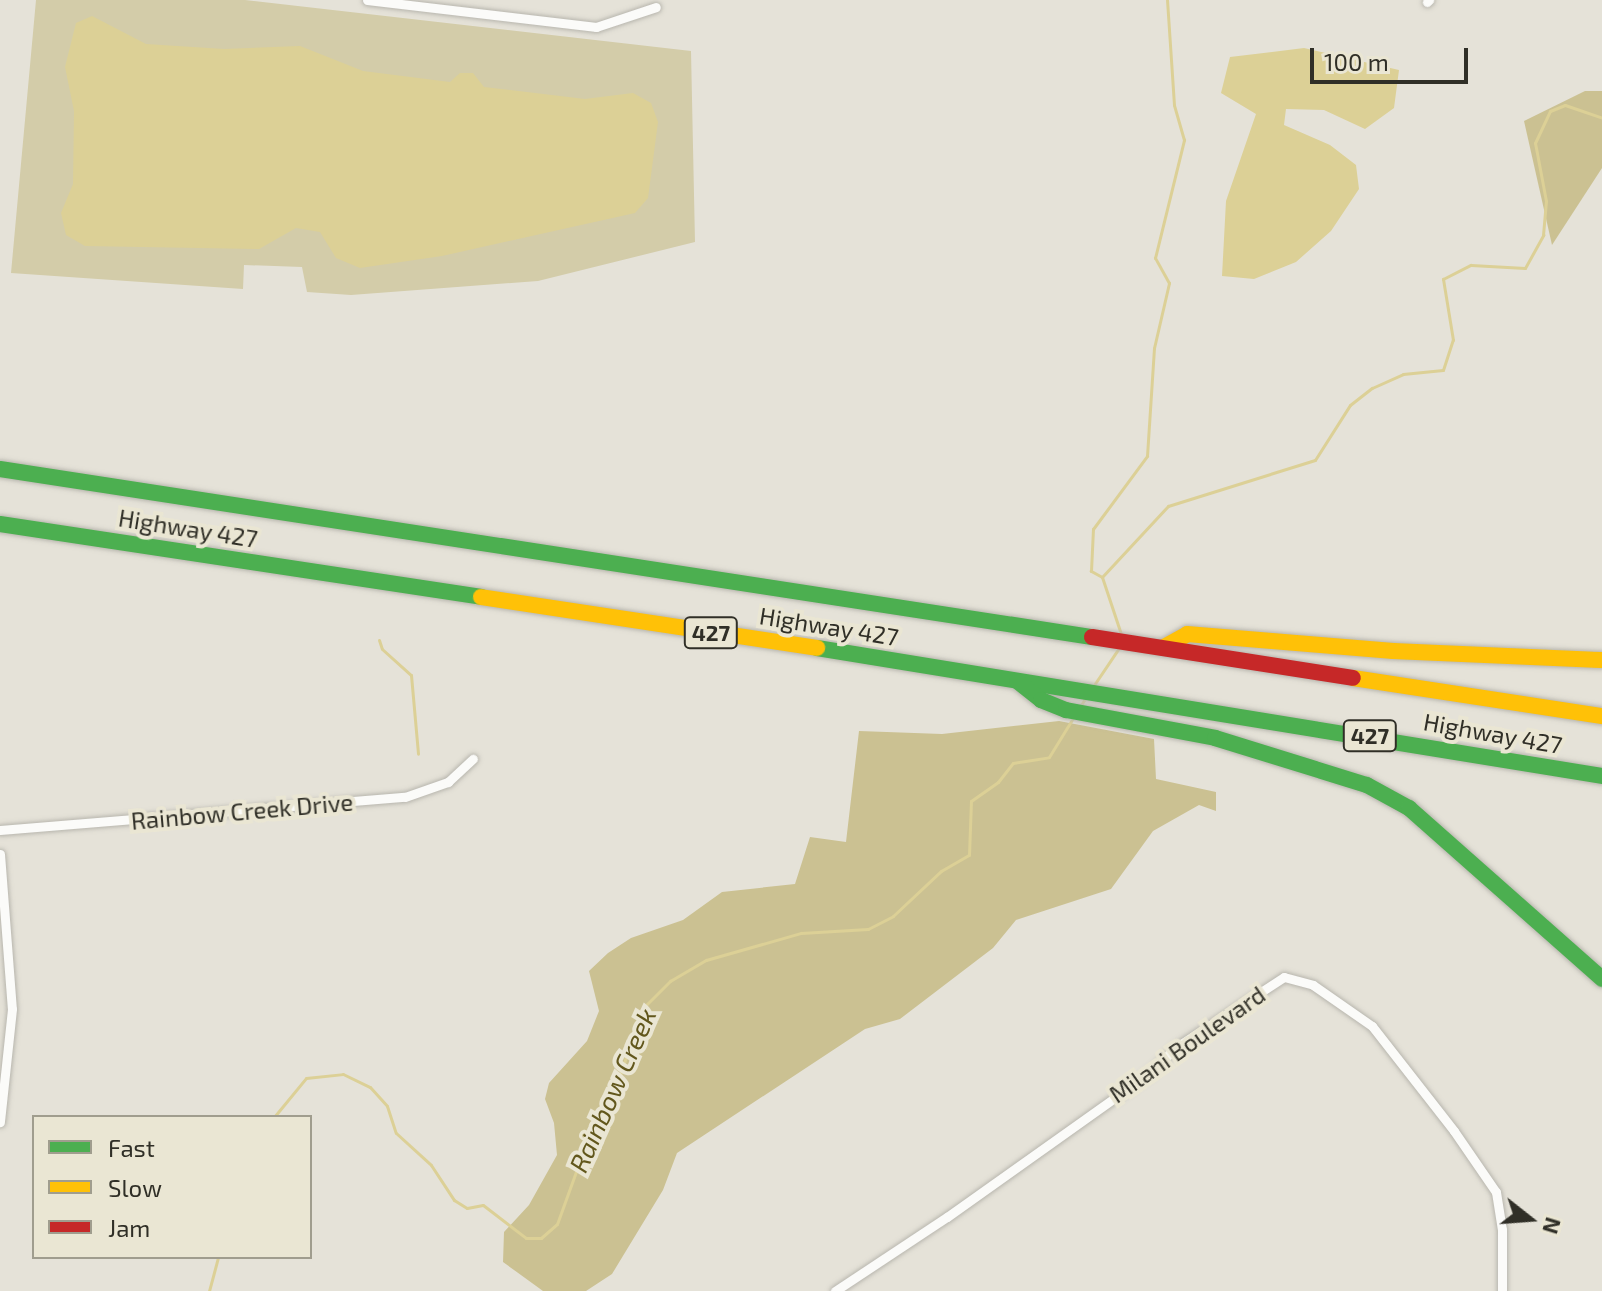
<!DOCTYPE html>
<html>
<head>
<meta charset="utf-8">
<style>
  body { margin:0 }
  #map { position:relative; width:1602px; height:1291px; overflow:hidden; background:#e5e2d8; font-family:"Exo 2",sans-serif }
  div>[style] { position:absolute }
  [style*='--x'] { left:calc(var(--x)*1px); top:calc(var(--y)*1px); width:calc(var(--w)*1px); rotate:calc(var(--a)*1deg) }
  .green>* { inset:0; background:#d3cca9 }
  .forest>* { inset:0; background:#cbc192 }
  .water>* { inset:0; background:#dcd096 }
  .stream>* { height:3px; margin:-1.5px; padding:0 1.5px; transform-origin:1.5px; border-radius:1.5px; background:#dcd096 }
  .roads { filter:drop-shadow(0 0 2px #b8b6ae) drop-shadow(0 0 2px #b8b6ae) }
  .street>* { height:9px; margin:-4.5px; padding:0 4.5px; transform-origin:4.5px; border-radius:4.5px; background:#fbfbf9 }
  .fast>* { height:16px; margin:-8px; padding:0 8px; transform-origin:8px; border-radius:8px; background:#4caf50 }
  .slow>* { height:16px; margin:-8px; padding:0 8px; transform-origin:8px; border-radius:8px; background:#ffc107 }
  .jam>* { height:16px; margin:-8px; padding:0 8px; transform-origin:8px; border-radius:8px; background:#c62828 }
  span { translate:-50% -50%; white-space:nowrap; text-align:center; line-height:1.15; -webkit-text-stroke:8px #eae6d3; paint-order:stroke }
  .shield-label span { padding:2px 6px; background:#eae6d3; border:2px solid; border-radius:6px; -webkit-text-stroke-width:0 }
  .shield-label { font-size:22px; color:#302f27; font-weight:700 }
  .street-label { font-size:24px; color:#302f27 }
  .water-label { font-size:26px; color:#62571c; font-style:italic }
  .legend { position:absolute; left:32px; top:1115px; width:280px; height:144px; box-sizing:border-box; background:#eae6d3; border:2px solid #a09d8e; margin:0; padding:10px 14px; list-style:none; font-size:24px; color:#302f27 }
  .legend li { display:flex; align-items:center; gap:16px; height:40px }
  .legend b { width:40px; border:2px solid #a09d8e }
  .north { position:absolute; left:1490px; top:1179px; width:80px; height:80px; -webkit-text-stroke:6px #eae6d3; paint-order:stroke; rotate:107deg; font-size:22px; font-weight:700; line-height:32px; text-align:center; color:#302f27 }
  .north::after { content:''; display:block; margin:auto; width:28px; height:36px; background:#302f27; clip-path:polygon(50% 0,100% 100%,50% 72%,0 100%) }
  .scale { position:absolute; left:1310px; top:48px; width:158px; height:36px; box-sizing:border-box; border:4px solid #302f27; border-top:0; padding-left:10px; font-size:24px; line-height:28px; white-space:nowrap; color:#302f27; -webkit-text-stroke:6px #eae6d3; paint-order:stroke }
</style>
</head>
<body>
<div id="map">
  <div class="green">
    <i style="clip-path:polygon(36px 0,245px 0,691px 51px,695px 242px,538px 281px,351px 295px,307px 292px,302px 267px,244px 265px,243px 289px,11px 273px)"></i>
  </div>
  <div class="forest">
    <i style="clip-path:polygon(1585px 91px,1602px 91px,1602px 168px,1552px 245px,1524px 121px)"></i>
    <i style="clip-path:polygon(1059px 721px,1154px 739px,1156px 779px,1216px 792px,1216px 811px,1199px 805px,1153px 831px,1111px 889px,1016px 920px,993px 948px,900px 1019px,865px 1029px,677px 1153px,663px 1190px,612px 1274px,586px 1291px,543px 1291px,503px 1262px,504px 1232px,529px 1205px,557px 1155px,554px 1123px,545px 1099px,549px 1083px,587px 1041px,599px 1011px,589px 971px,608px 953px,631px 938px,683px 920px,722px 892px,795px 884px,810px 837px,846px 842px,859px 731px,942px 734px)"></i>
  </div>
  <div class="water">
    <i style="clip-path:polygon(92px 16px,146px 44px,224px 49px,300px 46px,363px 71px,450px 82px,460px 73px,473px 73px,484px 87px,585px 99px,633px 93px,651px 103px,658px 122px,648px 198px,635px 213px,442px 256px,360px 268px,336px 258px,320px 232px,296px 228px,259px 249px,85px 246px,66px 235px,61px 213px,73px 184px,74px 111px,65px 67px,76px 23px)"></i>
    <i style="clip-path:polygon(1304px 48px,1399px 70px,1394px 108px,1365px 129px,1324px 110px,1286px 109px,1284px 125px,1330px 145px,1356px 165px,1359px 189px,1331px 231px,1296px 262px,1254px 279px,1222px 276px,1226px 201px,1256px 114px,1221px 93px,1230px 57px)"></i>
  </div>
  <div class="stream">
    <i style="--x:1102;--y:577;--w:63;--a:71.6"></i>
    <i style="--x:1102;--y:577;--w:97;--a:-47.1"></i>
    <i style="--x:1168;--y:506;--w:154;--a:-17.4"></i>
    <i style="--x:1315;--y:460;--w:65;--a:-57.5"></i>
    <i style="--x:1350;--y:405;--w:28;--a:-38"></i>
    <i style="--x:1372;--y:388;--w:34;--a:-24"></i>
    <i style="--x:1403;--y:374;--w:40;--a:-5.7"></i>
    <i style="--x:1443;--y:370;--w:32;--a:-72"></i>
    <i style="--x:1453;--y:340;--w:62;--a:-99.3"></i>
    <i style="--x:1443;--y:279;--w:31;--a:-27"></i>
    <i style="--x:1471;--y:265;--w:54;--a:3.2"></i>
    <i style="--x:1525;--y:268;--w:38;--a:-61"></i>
    <i style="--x:1543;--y:235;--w:34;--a:-85"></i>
    <i style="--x:1546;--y:201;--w:59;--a:-100.7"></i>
    <i style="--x:1535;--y:143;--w:35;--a:-65"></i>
    <i style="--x:1550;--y:111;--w:16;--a:-22"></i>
    <i style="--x:1565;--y:105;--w:39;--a:19"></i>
    <i style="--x:1102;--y:577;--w:13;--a:-151"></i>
    <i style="--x:1091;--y:571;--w:42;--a:-87.3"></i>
    <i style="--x:1093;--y:529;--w:91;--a:-53.5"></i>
    <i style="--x:1147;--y:456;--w:108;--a:-86.3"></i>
    <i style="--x:1154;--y:348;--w:67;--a:-77"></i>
    <i style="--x:1169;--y:283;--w:29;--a:-119"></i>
    <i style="--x:1155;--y:258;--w:122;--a:-76.2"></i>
    <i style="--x:1184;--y:140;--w:36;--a:-106"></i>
    <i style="--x:1174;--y:105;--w:105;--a:-93.8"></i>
    <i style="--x:379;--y:640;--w:9;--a:72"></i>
    <i style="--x:382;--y:649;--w:39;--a:42"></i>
    <i style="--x:411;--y:675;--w:79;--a:84.9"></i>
    <i style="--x:1094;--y:685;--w:45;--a:-56"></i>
    <i style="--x:1079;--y:708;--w:17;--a:-57"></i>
    <i style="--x:274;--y:1117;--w:50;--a:-50.6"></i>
    <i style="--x:306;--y:1078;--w:37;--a:-6"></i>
    <i style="--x:343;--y:1074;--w:30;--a:26"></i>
    <i style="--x:370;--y:1087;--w:25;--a:48"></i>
    <i style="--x:387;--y:1106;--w:28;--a:72"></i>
    <i style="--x:396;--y:1133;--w:47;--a:42.4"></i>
    <i style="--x:431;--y:1165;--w:42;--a:56.7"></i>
    <i style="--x:454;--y:1200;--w:15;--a:32"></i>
    <i style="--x:467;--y:1208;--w:16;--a:-11"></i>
    <i style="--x:483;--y:1205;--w:54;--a:37.5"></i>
    <i style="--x:526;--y:1238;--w:15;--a:0"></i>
    <i style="--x:541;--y:1238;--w:21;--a:-41"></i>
    <i style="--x:557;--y:1224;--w:88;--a:-70.1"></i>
    <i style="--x:587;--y:1141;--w:43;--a:-57.4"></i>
    <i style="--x:610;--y:1105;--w:101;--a:-71.6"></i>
    <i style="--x:642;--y:1009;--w:40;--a:-45"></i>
    <i style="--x:670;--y:981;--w:42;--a:-30.3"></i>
    <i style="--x:706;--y:960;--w:99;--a:-15.9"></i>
    <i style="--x:801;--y:933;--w:67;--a:-3.4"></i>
    <i style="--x:868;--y:929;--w:28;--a:-27"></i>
    <i style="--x:893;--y:916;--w:66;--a:-43.2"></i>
    <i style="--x:941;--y:871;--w:32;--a:-30"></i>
    <i style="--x:969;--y:855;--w:54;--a:-87.9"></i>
    <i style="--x:971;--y:801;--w:33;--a:-35"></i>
    <i style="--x:998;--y:782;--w:24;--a:-52"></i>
    <i style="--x:1013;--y:763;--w:36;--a:-9"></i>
    <i style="--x:1049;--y:757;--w:46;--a:-58.4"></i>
    <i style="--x:209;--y:1291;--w:35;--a:-75"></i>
  </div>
  <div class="roads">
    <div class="street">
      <i style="--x:367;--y:0;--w:231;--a:6.7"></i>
      <i style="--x:596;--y:27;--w:63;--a:-18.4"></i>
      <i style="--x:1427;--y:2;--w:3;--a:-45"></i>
      <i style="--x:0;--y:830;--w:406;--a:-4.7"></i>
      <i style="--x:405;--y:797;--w:46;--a:-19.2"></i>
      <i style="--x:448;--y:782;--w:34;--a:-43"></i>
      <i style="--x:0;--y:854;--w:155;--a:85.6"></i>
      <i style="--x:12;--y:1009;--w:114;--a:96.1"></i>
      <i style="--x:835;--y:1291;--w:134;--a:-33.5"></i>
      <i style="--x:947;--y:1217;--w:250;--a:-35.4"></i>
      <i style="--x:1151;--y:1072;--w:34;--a:-45"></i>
      <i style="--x:1175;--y:1048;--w:130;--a:-33.1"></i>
      <i style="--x:1284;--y:977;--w:30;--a:15"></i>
      <i style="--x:1313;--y:985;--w:72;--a:34.8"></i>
      <i style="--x:1372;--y:1026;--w:133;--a:52"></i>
      <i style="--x:1454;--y:1131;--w:74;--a:55.5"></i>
      <i style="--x:1496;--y:1192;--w:38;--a:81"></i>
      <i style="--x:1502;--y:1230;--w:61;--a:90"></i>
    </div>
    <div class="fast">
      <i style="--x:0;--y:469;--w:1105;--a:8.75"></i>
      <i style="--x:0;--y:524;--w:487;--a:8.6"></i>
      <i style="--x:817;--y:648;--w:795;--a:9.26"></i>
      <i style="--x:1017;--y:681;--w:31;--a:38"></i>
      <i style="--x:1041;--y:700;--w:27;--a:22"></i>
      <i style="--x:1066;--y:710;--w:152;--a:10.6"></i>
      <i style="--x:1215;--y:738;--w:159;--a:17.2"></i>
      <i style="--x:1367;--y:785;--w:48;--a:28.7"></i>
      <i style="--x:1409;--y:808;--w:258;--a:41.5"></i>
    </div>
    <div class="slow">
      <i style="--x:481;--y:597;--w:340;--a:8.6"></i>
      <i style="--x:1164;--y:647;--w:26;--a:-29"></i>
      <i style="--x:1187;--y:634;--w:207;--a:4.7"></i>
      <i style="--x:1393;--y:651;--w:209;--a:2.5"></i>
      <i style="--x:1353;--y:678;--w:252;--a:8.7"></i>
    </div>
    <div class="jam">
      <i style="--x:1092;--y:637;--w:264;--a:8.9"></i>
    </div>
  </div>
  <div class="shield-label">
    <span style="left:711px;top:633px">427</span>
    <span style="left:1370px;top:736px">427</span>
  </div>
  <div class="street-label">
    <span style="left:188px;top:528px;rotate:9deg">Highway 427</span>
    <span style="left:829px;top:626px;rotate:9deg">Highway 427</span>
    <span style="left:1493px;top:733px;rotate:10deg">Highway 427</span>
    <span style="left:242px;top:811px;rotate:-5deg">Rainbow Creek Drive</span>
    <span style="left:1187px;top:1044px;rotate:-35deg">Milani Boulevard</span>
  </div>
  <div class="water-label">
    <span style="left:612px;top:1090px;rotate:-66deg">Rainbow Creek</span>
  </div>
  <ul class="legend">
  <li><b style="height:10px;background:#4caf50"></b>Fast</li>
  <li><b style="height:10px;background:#ffc107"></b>Slow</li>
  <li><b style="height:10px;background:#c62828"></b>Jam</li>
  </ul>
  <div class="north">N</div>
  <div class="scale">100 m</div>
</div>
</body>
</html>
